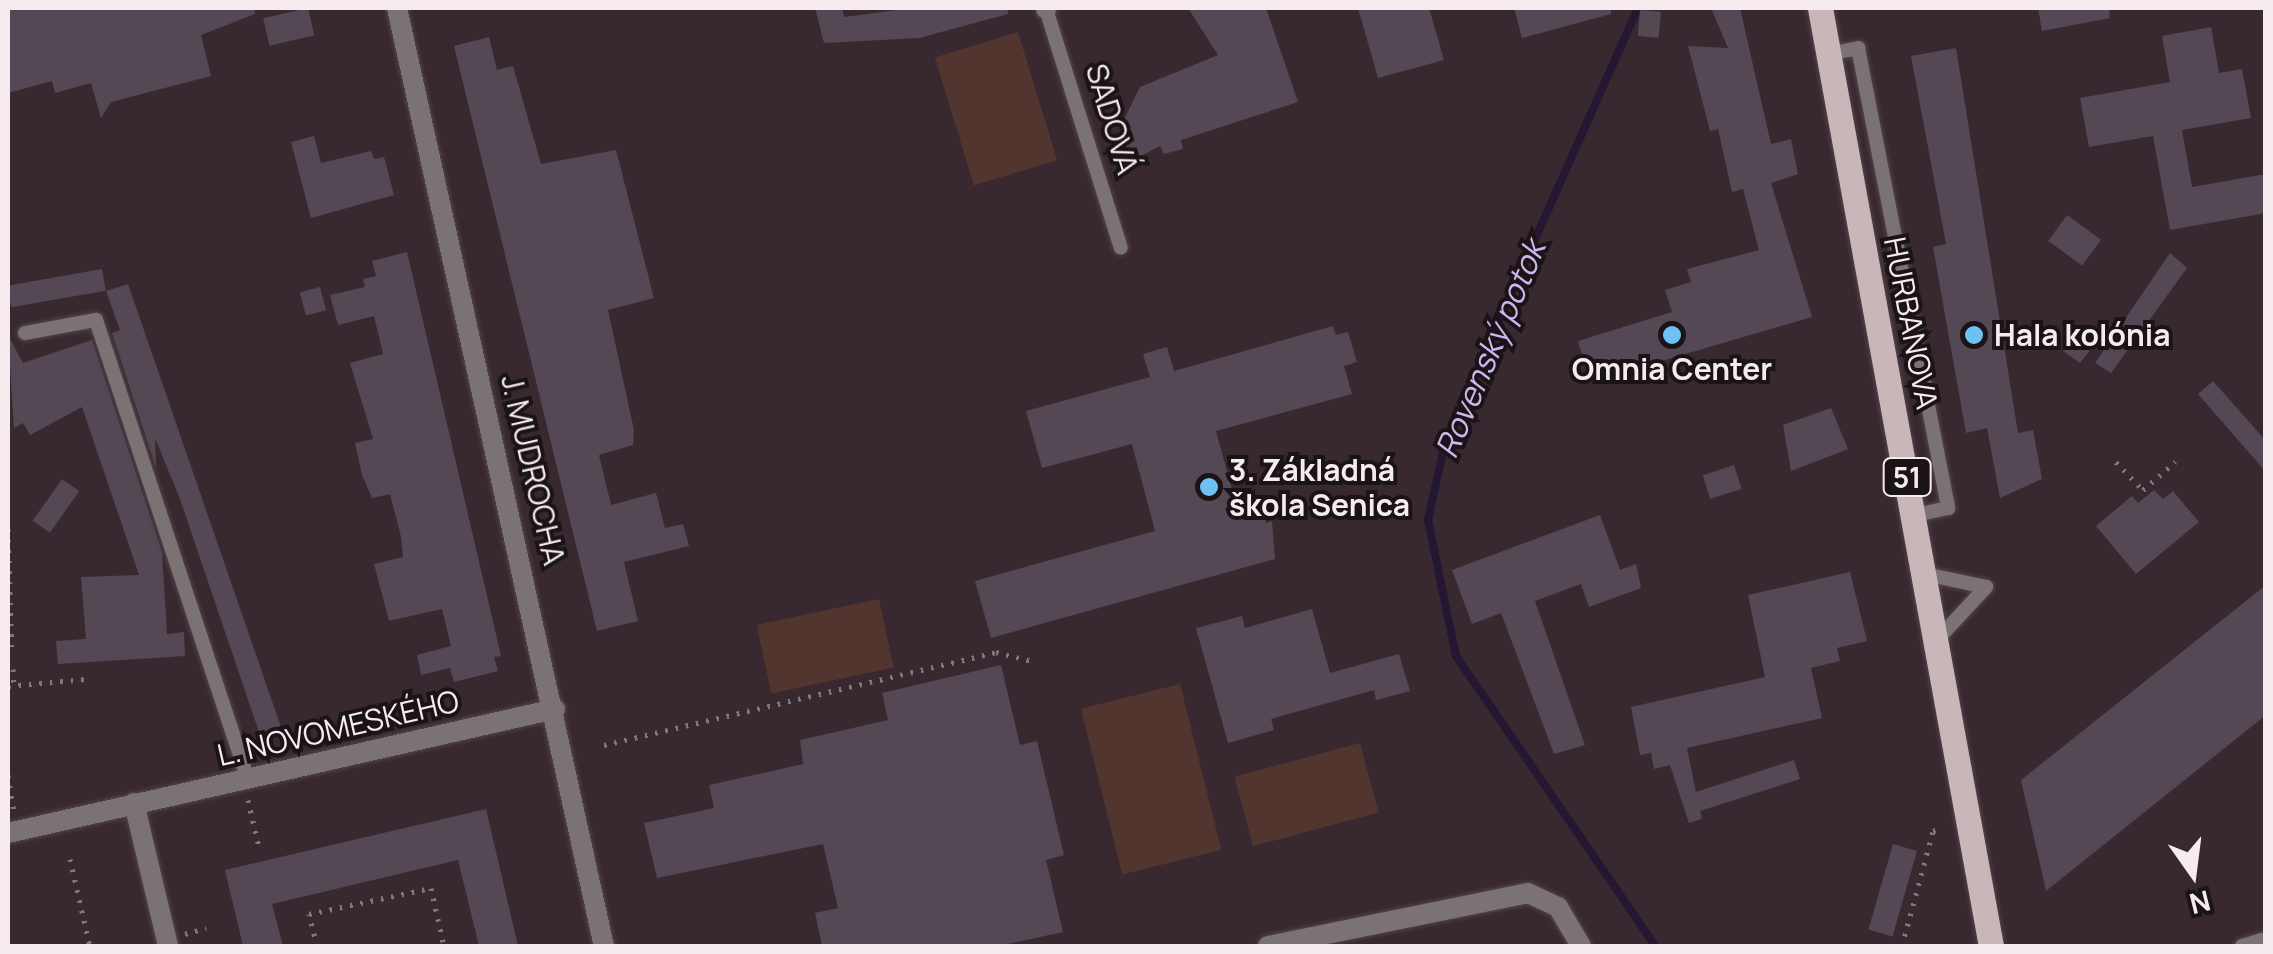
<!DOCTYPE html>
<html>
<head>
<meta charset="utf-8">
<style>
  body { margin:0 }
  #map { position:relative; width:2273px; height:954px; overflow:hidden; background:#382930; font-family:Manrope,sans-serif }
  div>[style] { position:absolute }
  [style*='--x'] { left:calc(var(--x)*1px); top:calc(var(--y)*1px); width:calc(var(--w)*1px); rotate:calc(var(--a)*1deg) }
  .green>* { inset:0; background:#52352f; transform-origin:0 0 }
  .stream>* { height:8px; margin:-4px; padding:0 4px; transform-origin:4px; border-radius:4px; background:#231732 }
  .building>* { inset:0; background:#544854; transform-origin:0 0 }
  .path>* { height:5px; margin-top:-2.5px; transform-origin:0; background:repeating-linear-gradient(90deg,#83767c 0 2.5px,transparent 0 10.5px) }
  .roads { filter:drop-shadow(0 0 2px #53444b) drop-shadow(0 0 2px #53444b) }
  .lane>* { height:14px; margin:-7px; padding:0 7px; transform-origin:7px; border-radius:7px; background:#7b7273 }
  .street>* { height:20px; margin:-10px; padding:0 10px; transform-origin:10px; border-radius:10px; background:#7b7273 }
  .primary>* { height:25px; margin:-12.5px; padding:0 12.5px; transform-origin:12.5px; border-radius:12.5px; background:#c9b6b8 }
  .dots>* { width:28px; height:28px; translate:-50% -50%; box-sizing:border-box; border:5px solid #1b1417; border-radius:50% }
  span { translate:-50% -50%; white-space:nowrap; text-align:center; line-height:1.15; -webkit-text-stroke:8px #1b1417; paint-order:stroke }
  .shield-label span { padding:2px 8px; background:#1b1417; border:2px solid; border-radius:8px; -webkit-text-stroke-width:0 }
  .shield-label { font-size:28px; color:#f6ecf0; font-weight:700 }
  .street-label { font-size:30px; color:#f6ecf0 }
  .poi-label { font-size:30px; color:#f6ecf0; font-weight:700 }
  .left { translate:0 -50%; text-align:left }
  .water-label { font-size:32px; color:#ccb6ee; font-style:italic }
  .frame { position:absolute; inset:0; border:10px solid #f6ecf0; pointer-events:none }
  .north { position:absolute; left:2143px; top:824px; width:100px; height:100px; -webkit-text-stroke:8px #1b1417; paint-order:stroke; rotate:166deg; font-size:28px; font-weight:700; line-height:40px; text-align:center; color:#f6ecf0 }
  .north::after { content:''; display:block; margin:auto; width:35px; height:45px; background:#f6ecf0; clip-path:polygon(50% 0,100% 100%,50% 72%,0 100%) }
</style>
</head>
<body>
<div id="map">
  <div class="green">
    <i style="left:1018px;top:32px;width:134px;height:87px;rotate:73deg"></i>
    <i style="left:879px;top:599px;width:70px;height:125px;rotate:78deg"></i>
    <i style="left:1180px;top:684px;width:171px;height:102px;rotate:76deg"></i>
    <i style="left:1360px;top:743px;width:72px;height:130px;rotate:75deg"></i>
  </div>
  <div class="stream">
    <i style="--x:1638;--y:8;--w:475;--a:114"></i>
    <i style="--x:1445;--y:442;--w:80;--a:102.3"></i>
    <i style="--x:1428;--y:520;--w:139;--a:78.4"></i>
    <i style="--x:1456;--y:656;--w:352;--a:55.5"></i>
  </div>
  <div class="building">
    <i style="clip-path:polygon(8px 8px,254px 8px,255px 14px,201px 35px,211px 76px,111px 102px,101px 118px,91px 83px,55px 93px,52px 81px,8px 93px)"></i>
    <i style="left:308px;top:8px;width:28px;height:46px;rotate:77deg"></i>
    <i style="clip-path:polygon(815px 8px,842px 8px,844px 17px,913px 8px,1008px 8px,1008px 14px,919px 38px,824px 43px)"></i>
    <i style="clip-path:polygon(1188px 8px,1266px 8px,1298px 102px,1181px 140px,1183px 149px,1164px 154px,1160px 146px,1129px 162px,1121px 126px,1140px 87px,1218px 55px)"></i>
    <i style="clip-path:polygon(1358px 8px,1429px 8px,1444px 60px,1378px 78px)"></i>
    <i style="clip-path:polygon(1514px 8px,1611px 8px,1611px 14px,1522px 38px)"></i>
    <i style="clip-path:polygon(1711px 8px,1740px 8px,1771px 144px,1791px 139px,1798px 174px,1771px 183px,1812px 317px,1590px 382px,1578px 341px,1672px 312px,1665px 290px,1691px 282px,1687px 269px,1759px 250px,1743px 189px,1732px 192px,1718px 129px,1710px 131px,1688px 46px,1728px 48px)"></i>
    <i style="clip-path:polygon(2038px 8px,2109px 8px,2110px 18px,2042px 31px)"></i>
    <i style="left:1640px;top:10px;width:21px;height:26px;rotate:5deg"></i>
    <i style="clip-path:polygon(2211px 27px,2219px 73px,2242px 69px,2251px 118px,2182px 130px,2192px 187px,2266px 174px,2266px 213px,2170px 230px,2153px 136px,2089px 147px,2080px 98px,2170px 82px,2162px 36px)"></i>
    <i style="clip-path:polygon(489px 37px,497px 70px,513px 66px,541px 164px,616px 150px,654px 298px,608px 310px,634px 430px,633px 445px,599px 455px,611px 505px,656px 493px,665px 528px,683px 524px,689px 546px,624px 562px,638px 621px,597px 631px,454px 46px)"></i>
    <i style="clip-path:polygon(1956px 48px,2018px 433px,2033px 430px,2042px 479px,2000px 498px,1987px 428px,1966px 433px,1933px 247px,1946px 244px,1911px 56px)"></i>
    <i style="clip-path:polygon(314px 136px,321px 163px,371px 151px,374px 159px,384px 157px,394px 195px,311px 218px,291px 142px)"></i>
    <i style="left:2067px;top:215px;width:42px;height:32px;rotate:36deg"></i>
    <i style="clip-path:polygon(407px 252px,501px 656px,494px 657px,498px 671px,454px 682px,450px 668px,421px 675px,417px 655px,451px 646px,442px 609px,389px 621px,374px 564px,403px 557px,401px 537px,390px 494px,372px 498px,362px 475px,355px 443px,373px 439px,350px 363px,383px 354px,374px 316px,338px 325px,330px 295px,365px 287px,363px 279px,376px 276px,372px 261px)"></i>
    <i style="clip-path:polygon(2170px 253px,2187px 268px,2111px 373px,2095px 363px)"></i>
    <i style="left:102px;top:269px;width:22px;height:96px;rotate:80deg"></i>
    <i style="clip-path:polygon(128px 284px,282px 730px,261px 738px,180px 499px,155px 438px,156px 468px,112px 333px,120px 330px,106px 291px)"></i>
    <i style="left:320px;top:287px;width:24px;height:21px;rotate:75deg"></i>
    <i style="clip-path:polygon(1333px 326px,1336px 335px,1348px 332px,1357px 362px,1344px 366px,1352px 394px,1216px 431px,1237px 508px,1260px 502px,1266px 523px,1272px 521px,1275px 559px,991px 638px,975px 581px,1155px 531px,1132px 444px,1042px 468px,1026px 411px,1150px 377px,1143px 354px,1167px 347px,1174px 371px)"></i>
    <i style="clip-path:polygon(2074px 333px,2094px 345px,2080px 363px,2063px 351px)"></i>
    <i style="clip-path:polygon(8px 335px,23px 363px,92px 340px,162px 552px,167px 634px,184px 632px,185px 656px,58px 664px,56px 641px,86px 639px,81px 577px,139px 575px,82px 407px,30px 435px,23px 423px,14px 428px)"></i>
    <i style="clip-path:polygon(2213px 381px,2266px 441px,2266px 472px,2198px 394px)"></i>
    <i style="clip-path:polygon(1831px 408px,1848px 449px,1791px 471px,1783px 425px)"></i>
    <i style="left:1734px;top:465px;width:25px;height:33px;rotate:72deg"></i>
    <i style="left:62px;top:479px;width:21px;height:51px;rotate:35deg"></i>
    <i style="clip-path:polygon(2154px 490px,2163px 499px,2173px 491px,2199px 522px,2136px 574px,2096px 526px,2132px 496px,2138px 503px)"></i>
    <i style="clip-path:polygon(1600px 515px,1620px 570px,1636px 564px,1641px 588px,1589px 607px,1581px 584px,1535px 601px,1585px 745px,1554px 754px,1501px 613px,1472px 624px,1452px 570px)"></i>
    <i style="clip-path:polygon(1850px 572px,1867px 641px,1837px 648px,1840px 661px,1811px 668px,1822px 718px,1687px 748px,1696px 792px,1794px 760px,1800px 779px,1700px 811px,1702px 819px,1689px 823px,1670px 765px,1654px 769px,1651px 753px,1640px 755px,1631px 707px,1765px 677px,1748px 595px)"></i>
    <i style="clip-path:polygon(2266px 585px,2266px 715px,2046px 891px,2021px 780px)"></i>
    <i style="clip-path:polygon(1312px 609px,1330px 673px,1399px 654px,1410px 691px,1376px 700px,1374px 690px,1271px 719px,1274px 730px,1228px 743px,1196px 628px,1242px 616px,1245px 628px)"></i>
    <i style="clip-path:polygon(1001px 665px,1020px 745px,1037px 741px,1064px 855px,1046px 860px,1063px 932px,999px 946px,822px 946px,815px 913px,838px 908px,823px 844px,657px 878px,644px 823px,714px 808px,709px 785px,803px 764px,800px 740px,888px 720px,882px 693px)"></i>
    <i style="clip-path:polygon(486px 809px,518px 946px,479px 946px,458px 860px,272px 904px,283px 946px,243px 946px,225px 870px)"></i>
    <i style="left:1893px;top:844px;width:25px;height:89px;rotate:16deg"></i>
  </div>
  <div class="path">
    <i style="--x:2116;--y:462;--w:39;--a:46"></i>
    <i style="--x:2143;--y:490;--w:43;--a:-41.2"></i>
    <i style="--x:8;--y:529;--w:125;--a:88.2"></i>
    <i style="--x:13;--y:669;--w:17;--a:87"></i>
    <i style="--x:8;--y:686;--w:77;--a:-5.2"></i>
    <i style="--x:604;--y:745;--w:403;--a:-13.3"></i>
    <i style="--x:996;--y:652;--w:37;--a:14"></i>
    <i style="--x:8;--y:775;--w:36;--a:81"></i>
    <i style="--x:248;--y:800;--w:52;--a:76.8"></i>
    <i style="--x:70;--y:859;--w:89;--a:77.1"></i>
    <i style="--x:185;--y:934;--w:22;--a:-16"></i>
    <i style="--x:317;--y:946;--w:33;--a:-104"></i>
    <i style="--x:309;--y:914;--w:125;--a:-12"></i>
    <i style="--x:431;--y:888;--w:59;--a:77.4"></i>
    <i style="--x:1902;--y:946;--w:119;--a:-74.9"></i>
    <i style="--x:1933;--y:831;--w:10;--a:-17"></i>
  </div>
  <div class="roads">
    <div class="lane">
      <i style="--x:1046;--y:9;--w:250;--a:72.6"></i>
      <i style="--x:1828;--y:54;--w:31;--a:-11"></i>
      <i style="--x:1858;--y:48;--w:469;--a:78.9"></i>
      <i style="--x:1948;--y:508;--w:35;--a:168"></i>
      <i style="--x:25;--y:333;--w:72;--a:-10.4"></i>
      <i style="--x:96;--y:320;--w:484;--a:71.7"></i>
      <i style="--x:1925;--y:574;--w:62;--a:12"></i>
      <i style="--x:1936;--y:641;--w:74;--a:-47.2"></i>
      <i style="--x:2242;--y:946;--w:21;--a:-17"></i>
      <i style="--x:2262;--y:940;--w:7;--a:63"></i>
    </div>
    <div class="street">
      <i style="--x:397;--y:8;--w:961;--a:77.56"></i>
      <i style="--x:1046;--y:8;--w:1;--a:90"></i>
      <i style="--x:134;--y:803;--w:147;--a:76.6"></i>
      <i style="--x:8;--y:833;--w:561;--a:-12.77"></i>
      <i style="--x:1268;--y:946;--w:265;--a:-11.5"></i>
      <i style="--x:1528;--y:893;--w:33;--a:25"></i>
      <i style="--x:1558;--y:907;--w:45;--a:59.5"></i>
    </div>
    <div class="primary">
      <i style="--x:1820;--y:8;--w:953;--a:79.67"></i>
    </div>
  </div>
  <div class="dots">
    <i style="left:1672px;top:335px;background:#6dc2f3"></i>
    <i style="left:1974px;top:335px;background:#6dc2f3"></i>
    <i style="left:1209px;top:487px;background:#6dc2f3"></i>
  </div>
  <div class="shield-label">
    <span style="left:1907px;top:477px">51</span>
  </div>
  <div class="street-label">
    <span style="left:1112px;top:119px;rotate:73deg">SADOVÁ</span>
    <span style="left:1911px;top:323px;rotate:79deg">HURBANOVA</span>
    <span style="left:533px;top:470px;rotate:77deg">J. MUDROCHA</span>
    <span style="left:338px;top:728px;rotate:-13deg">L. NOVOMESKÉHO</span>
  </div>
  <div class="poi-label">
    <span class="left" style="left:1994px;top:335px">Hala kolónia</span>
    <span style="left:1672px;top:369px">Omnia Center</span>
    <span class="left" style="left:1229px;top:487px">3. Základná<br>škola Senica</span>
  </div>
  <div class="water-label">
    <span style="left:1490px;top:349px;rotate:-67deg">Rovenský potok</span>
  </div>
  <div class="frame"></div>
  <div class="north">N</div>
</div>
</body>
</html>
